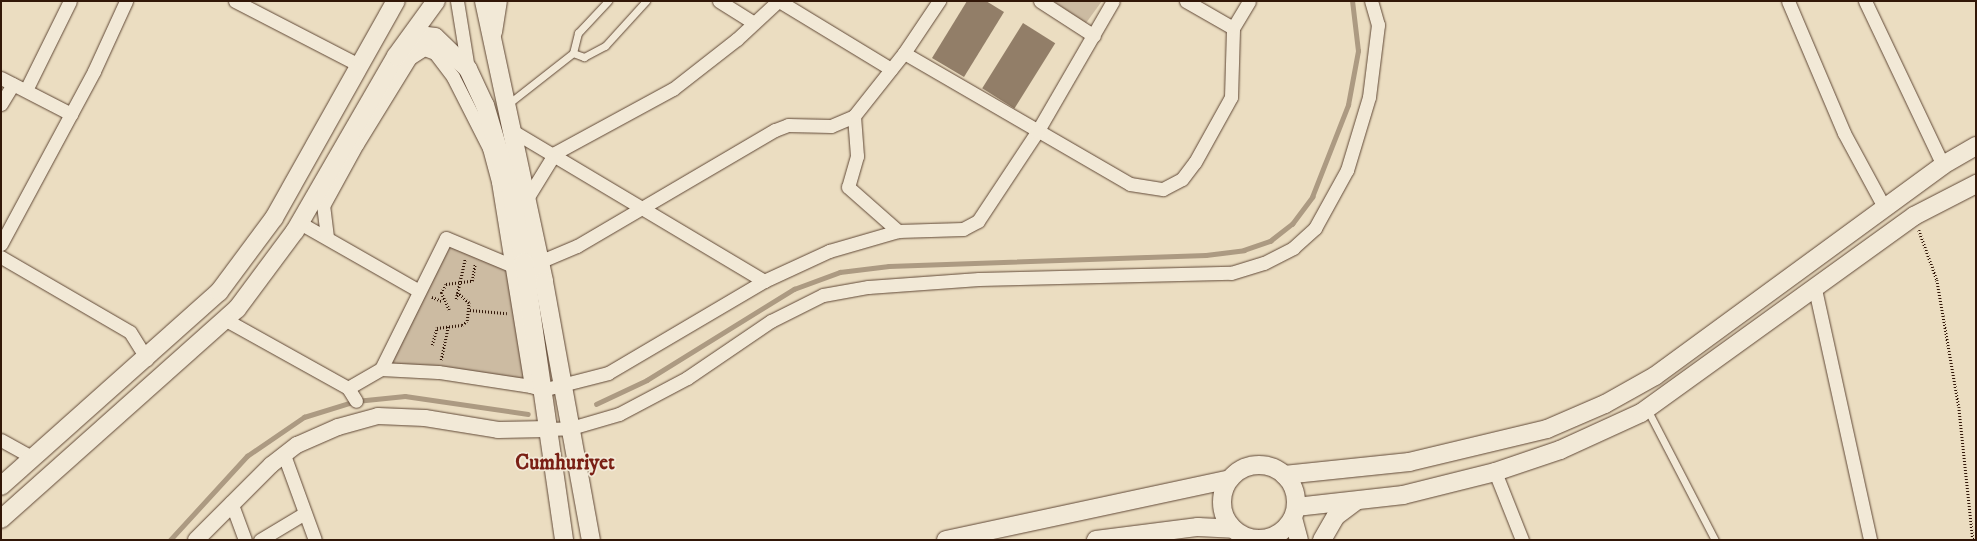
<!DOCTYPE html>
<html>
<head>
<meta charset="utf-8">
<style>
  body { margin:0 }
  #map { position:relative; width:1977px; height:541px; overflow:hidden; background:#ebddc1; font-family:"IM FELL DW Pica",serif }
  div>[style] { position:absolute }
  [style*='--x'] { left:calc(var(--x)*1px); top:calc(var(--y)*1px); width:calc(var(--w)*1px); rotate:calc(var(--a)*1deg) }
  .green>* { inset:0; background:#ccbba2 }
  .stream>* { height:4.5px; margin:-2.25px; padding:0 2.25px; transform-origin:2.25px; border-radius:2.25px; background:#ac9a82 }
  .building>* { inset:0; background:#927e68; transform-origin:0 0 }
  .path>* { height:2.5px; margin-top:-1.25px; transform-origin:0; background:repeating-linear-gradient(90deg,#321708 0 1px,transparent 0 3px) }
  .roads { filter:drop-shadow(0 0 1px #604836) drop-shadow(0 0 1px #604836) }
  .service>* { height:7px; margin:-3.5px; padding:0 3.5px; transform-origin:3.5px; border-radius:3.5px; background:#f2e9d7 }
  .minor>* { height:13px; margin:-6.5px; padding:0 6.5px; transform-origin:6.5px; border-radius:6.5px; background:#f2e9d7 }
  .tertiary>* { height:16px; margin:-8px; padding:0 8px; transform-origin:8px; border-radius:8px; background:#f2e9d7 }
  .secondary>* { height:18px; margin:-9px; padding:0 9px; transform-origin:9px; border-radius:9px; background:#f2e9d7 }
  .secondary>.ring { margin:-9px; padding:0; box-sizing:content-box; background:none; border:18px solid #f2e9d7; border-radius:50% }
  span { translate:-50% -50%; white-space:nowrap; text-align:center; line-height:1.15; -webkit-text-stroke:3.5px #f2e9d7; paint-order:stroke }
  .district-label { font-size:21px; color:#7a1f14; font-weight:700 }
  .frame { position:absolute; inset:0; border:2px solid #321708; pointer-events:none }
</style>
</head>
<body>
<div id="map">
  <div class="green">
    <i style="clip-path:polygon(1053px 1px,1102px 1px,1086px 23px)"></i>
    <i style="clip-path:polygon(448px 241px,510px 265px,528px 382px,386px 366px)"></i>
  </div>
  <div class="stream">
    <i style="--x:596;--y:404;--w:56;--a:-25.2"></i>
    <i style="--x:647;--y:380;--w:173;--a:-31.8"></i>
    <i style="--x:794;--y:289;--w:49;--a:-20.3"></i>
    <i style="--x:840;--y:272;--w:49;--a:-7"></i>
    <i style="--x:889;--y:266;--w:317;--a:-2"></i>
    <i style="--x:1206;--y:255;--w:38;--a:-7"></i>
    <i style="--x:1244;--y:250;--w:28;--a:-19"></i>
    <i style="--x:1270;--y:241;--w:28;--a:-38"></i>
    <i style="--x:1292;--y:224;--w:34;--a:-53"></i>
    <i style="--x:1312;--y:197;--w:99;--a:-68.6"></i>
    <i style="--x:1348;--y:105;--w:55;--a:-79.5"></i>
    <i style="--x:1358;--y:51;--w:50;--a:-96.8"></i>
    <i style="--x:170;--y:540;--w:114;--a:-47.5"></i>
    <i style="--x:247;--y:456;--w:69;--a:-34.4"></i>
    <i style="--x:304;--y:417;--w:54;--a:-17.1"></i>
    <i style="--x:356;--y:401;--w:49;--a:-5.8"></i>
    <i style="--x:405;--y:396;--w:124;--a:8.3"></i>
  </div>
  <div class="building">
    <i style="clip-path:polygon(967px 1px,986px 1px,1004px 12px,964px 77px,932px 58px)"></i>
    <i style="left:1023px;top:23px;width:38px;height:77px;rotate:32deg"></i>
  </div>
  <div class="path">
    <i style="--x:1919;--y:230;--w:53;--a:70.2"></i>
    <i style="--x:1937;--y:280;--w:129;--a:80.2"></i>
    <i style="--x:1959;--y:407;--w:134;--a:84"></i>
    <i style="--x:432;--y:297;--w:11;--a:22"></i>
    <i style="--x:456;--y:299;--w:41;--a:-77.3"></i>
    <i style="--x:449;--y:310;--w:19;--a:-115"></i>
    <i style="--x:441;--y:293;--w:10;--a:-61"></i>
    <i style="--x:446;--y:284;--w:26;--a:-7"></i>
    <i style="--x:472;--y:281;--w:17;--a:-80"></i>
    <i style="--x:470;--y:310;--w:37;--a:5"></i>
    <i style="--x:432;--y:345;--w:18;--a:-74"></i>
    <i style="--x:437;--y:328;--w:25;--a:-7"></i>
    <i style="--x:462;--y:325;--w:6;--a:-39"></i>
    <i style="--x:467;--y:321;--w:18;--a:-84"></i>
    <i style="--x:469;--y:303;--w:16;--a:-140"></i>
    <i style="--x:441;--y:360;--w:34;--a:-78"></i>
  </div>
  <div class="roads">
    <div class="service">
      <i style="--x:573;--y:53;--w:12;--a:20"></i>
      <i style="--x:584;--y:57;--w:24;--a:-28"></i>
      <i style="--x:605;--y:46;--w:61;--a:-47.7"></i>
      <i style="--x:508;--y:104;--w:83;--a:-38.1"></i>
      <i style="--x:573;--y:53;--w:21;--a:-76"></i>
      <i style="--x:578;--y:33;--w:44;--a:-46.8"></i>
      <i style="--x:1647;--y:409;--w:148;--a:62.6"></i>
    </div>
    <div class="minor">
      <i style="--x:235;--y:1;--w:140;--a:27.3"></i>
      <i style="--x:457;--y:1;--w:69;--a:80.8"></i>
      <i style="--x:719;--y:1;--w:41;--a:32.2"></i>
      <i style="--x:779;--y:1;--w:131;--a:31.3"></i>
      <i style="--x:1040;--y:1;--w:64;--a:32.9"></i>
      <i style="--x:1186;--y:1;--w:54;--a:29.9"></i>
      <i style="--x:1788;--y:1;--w:143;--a:67"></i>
      <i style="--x:1844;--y:133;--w:84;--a:61.6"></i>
      <i style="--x:1865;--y:1;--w:182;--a:64.6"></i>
      <i style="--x:904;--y:53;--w:261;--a:30.1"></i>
      <i style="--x:1130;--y:184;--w:33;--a:9"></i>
      <i style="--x:1163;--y:189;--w:21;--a:-28"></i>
      <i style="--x:1182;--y:179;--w:21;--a:-53"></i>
      <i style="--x:1195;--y:162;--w:74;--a:-61"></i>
      <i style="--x:1231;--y:97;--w:69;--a:-88.3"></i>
      <i style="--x:1233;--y:28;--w:31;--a:-59"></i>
      <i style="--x:1;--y:78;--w:79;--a:27.2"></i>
      <i style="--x:26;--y:90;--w:99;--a:-63.7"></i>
      <i style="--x:1;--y:104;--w:23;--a:-59"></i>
      <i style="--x:854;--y:116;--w:40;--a:85.7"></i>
      <i style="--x:857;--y:156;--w:32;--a:106"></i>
      <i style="--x:848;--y:187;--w:67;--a:41.3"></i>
      <i style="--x:511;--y:130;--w:295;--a:30.8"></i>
      <i style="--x:526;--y:200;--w:55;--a:-58.3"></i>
      <i style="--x:555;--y:153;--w:134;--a:-28.5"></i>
      <i style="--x:673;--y:89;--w:81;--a:-38"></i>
      <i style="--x:737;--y:39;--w:56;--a:-42.8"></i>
      <i style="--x:300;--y:223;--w:137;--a:29.7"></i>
      <i style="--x:327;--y:237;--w:31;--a:-97"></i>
      <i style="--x:323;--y:206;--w:71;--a:-61.3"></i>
      <i style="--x:357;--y:144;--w:101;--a:-58.4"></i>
      <i style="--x:410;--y:58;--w:17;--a:-33"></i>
      <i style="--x:424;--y:49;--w:12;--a:20"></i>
      <i style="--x:435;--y:53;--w:30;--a:53"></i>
      <i style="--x:453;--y:77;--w:80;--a:63.1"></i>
      <i style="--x:489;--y:148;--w:35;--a:75"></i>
      <i style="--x:498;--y:182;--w:207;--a:80.8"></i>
      <i style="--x:531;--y:386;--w:94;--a:-171.4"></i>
      <i style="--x:438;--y:372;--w:57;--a:-177"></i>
      <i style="--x:1;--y:244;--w:196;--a:-61.7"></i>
      <i style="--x:94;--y:71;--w:77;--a:-65.4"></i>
      <i style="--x:1;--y:257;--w:149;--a:30.2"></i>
      <i style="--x:130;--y:332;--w:32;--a:58"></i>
      <i style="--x:539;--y:262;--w:41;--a:-22.8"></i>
      <i style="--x:577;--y:246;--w:229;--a:-30.4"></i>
      <i style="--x:775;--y:130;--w:14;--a:-21"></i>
      <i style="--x:788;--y:125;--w:43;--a:1.3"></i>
      <i style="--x:831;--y:126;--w:25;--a:-23"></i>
      <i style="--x:854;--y:116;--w:80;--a:-51.6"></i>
      <i style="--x:904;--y:53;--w:63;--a:-56.1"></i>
      <i style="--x:1815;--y:289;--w:257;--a:77.6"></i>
      <i style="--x:226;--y:320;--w:140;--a:29.1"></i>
      <i style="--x:348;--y:388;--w:15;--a:58"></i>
      <i style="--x:531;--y:386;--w:12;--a:20"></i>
      <i style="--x:542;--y:390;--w:68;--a:-14.4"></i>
      <i style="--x:608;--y:373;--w:181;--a:-30.5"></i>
      <i style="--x:764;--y:281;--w:72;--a:-24.8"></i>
      <i style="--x:829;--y:251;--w:72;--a:-16.2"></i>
      <i style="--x:898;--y:231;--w:65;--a:-1.8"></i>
      <i style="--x:963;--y:229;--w:17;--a:-28"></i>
      <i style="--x:978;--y:221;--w:107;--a:-56.5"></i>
      <i style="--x:1037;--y:132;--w:151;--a:-59.9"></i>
      <i style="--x:348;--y:388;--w:38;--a:-30"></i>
      <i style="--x:381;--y:369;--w:146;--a:-63.6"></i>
      <i style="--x:446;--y:238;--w:70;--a:22.6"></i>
      <i style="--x:548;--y:429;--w:23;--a:-2"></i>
      <i style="--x:571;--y:428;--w:50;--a:-16.3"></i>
      <i style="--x:619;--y:414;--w:77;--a:-27.9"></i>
      <i style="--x:687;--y:378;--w:102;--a:-34.2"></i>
      <i style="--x:771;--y:321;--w:58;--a:-26.6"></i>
      <i style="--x:823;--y:295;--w:46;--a:-10.1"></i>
      <i style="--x:868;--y:287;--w:111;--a:-4.1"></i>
      <i style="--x:979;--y:279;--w:252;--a:-1.4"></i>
      <i style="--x:1231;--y:273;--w:34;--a:-17"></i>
      <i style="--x:1264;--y:263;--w:33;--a:-27"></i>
      <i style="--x:1293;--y:248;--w:30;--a:-42"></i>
      <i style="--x:1315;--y:228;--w:66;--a:-61.1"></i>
      <i style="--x:1347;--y:170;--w:76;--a:-73.2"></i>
      <i style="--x:1369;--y:97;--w:73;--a:-82.9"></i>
      <i style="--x:1378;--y:25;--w:25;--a:-106"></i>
      <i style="--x:1;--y:440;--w:37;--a:29"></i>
      <i style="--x:284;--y:455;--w:90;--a:70"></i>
      <i style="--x:1495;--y:472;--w:73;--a:68.3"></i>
      <i style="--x:231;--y:502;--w:40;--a:69.8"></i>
      <i style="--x:260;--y:540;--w:52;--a:-31"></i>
    </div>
    <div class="tertiary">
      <i style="--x:196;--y:540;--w:106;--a:-45"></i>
      <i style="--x:271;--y:465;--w:33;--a:-38"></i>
      <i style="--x:297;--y:445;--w:45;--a:-23.7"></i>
      <i style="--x:338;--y:427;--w:41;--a:-15.4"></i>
      <i style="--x:378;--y:416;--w:47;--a:2.4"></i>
      <i style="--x:425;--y:418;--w:74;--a:9.3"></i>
      <i style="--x:498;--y:430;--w:50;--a:-1.1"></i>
    </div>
    <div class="secondary">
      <i style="--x:484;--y:1;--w:287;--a:77.9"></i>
      <i style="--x:544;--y:282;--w:262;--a:79.7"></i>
      <i style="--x:493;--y:32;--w:31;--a:-81"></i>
      <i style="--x:405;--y:47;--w:18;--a:-41"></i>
      <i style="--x:419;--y:35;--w:16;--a:7"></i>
      <i style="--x:435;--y:37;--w:46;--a:44.1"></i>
      <i style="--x:468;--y:69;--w:40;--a:65"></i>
      <i style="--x:485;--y:105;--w:91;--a:73.4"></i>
      <i style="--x:511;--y:192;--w:71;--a:79.5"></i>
      <i style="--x:524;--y:262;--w:281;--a:81.8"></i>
      <i class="ring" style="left:1222px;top:465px;width:56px;height:56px"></i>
      <i style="--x:1284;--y:475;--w:126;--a:-5.9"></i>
      <i style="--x:1409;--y:462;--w:142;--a:-13.4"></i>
      <i style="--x:1547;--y:429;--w:63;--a:-23.3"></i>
      <i style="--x:1605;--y:404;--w:57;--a:-29.2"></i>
      <i style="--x:1655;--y:376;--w:357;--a:-36.2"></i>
      <i style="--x:1943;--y:165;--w:38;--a:-30"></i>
      <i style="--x:1;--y:486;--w:292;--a:-41.7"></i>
      <i style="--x:219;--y:292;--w:92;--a:-53.4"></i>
      <i style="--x:274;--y:218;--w:249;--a:-60.7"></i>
      <i style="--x:1296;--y:507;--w:108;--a:-6.4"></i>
      <i style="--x:1403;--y:495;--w:95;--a:-14"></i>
      <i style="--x:1495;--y:472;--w:69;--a:-18.7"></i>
      <i style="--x:1560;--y:450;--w:89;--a:-24.6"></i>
      <i style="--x:1641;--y:413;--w:337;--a:-35.8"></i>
      <i style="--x:1914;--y:216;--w:70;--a:-27.3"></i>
      <i style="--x:1293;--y:518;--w:23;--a:75"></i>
      <i style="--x:1;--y:519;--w:316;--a:-41.7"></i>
      <i style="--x:237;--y:309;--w:97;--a:-53.4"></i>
      <i style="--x:295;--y:231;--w:202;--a:-60"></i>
      <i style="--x:396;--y:56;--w:68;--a:-54"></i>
      <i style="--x:946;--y:540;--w:290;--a:-12.1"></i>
      <i style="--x:1096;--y:540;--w:103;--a:-7.3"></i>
      <i style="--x:1198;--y:527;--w:35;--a:3"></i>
      <i style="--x:1322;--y:540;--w:28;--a:-60"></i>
      <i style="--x:1336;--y:516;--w:25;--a:-37"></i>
    </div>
  </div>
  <div class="district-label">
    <span style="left:565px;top:463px">Cumhuriyet</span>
  </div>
  <div class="frame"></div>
</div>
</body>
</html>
